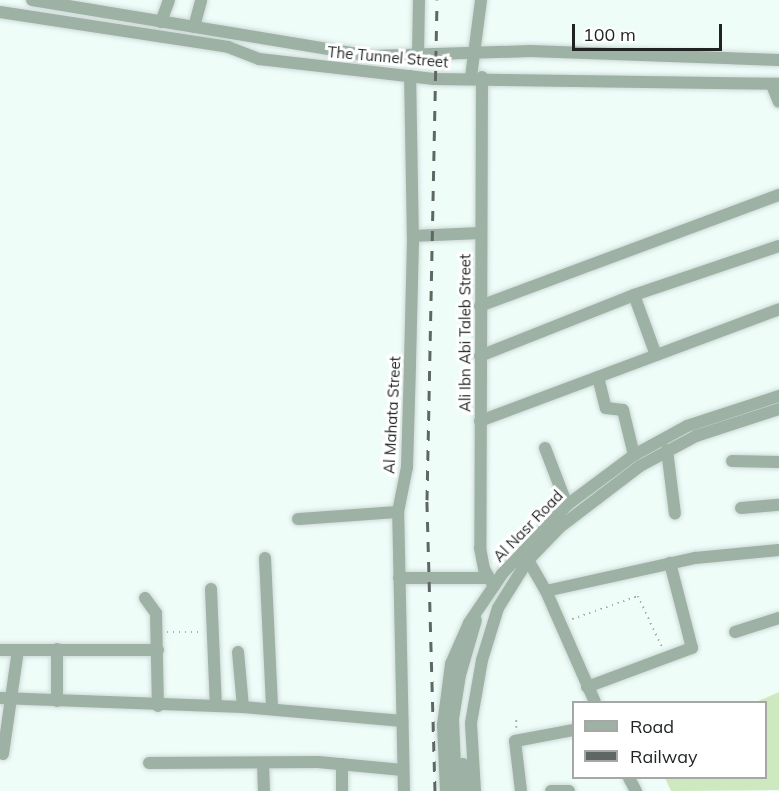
<!DOCTYPE html>
<html>
<head>
<meta charset="utf-8">
<style>
  body { margin:0 }
  #map { position:relative; width:779px; height:791px; overflow:hidden; background:#effdf9; font-family:Mulish,sans-serif }
  div>[style] { position:absolute }
  [style*='--x'] { left:calc(var(--x)*1px); top:calc(var(--y)*1px); width:calc(var(--w)*1px); rotate:calc(var(--a)*1deg) }
  .green>* { inset:0; background:#cee8bf }
  .path>* { height:1.5px; margin-top:-0.75px; transform-origin:0; background:repeating-linear-gradient(90deg,#a7b2ae 0 1.5px,transparent 0 6px) }
  .roads { filter:drop-shadow(0 0 2px #cedad7) drop-shadow(0 0 2px #cedad7) }
  .minor>* { height:12px; margin:-6px; padding:0 6px; transform-origin:6px; border-radius:6px; background:#9db2a4 }
  .rail>* { height:3px; margin-top:-1.5px; transform-origin:0; background:repeating-linear-gradient(90deg,#5f6764 0 10px,transparent 0 20px) }
  span { translate:-50% -50%; white-space:nowrap; text-align:center; line-height:1.15; -webkit-text-stroke:6px #fff; paint-order:stroke }
  .street-label { font-size:15px; color:#1f2422 }
  .legend { position:absolute; left:572px; top:701px; width:195px; height:78px; box-sizing:border-box; background:#fff; border:2px solid #a5a7a7; margin:0; padding:8px 10px; list-style:none; font-size:18px; color:#1f2422 }
  .legend li { display:flex; align-items:center; gap:12px; height:30px }
  .legend b { width:30px; border:2px solid #a5a7a7 }
  .scale { position:absolute; left:572px; top:24px; width:150px; height:27px; box-sizing:border-box; border:3px solid #1f2422; border-top:0; padding-left:8px; font-size:18px; line-height:21px; white-space:nowrap; color:#1f2422; -webkit-text-stroke:4px #fff; paint-order:stroke }
</style>
</head>
<body>
<div id="map">
  <div class="green">
    <i style="clip-path:polygon(779px 692px,779px 790px,671px 791px,665px 778px,766px 778px,766px 702px,756px 702px)"></i>
  </div>
  <div class="path">
    <i style="--x:572;--y:619;--w:70;--a:-19.2"></i>
    <i style="--x:638;--y:596;--w:56;--a:64.8"></i>
    <i style="--x:167;--y:632;--w:35;--a:0"></i>
    <i style="--x:516;--y:728;--w:11;--a:-90"></i>
  </div>
  <div class="roads">
    <div class="minor">
      <i style="--x:32;--y:0;--w:345;--a:9.4"></i>
      <i style="--x:372;--y:56;--w:159;--a:-1.8"></i>
      <i style="--x:531;--y:51;--w:248;--a:2.1"></i>
      <i style="--x:0;--y:12;--w:231;--a:8.7"></i>
      <i style="--x:228;--y:47;--w:33;--a:21"></i>
      <i style="--x:259;--y:59;--w:176;--a:6.5"></i>
      <i style="--x:434;--y:79;--w:345;--a:0.8"></i>
      <i style="--x:161;--y:22;--w:23;--a:-70"></i>
      <i style="--x:194;--y:27;--w:28;--a:-75"></i>
      <i style="--x:418;--y:56;--w:56;--a:-89"></i>
      <i style="--x:471;--y:77;--w:78;--a:-82.6"></i>
      <i style="--x:482;--y:77;--w:471;--a:90.2"></i>
      <i style="--x:480;--y:548;--w:21;--a:79"></i>
      <i style="--x:484;--y:569;--w:20;--a:60"></i>
      <i style="--x:772;--y:85;--w:18;--a:68"></i>
      <i style="--x:413;--y:236;--w:67;--a:-2.6"></i>
      <i style="--x:634;--y:295;--w:64;--a:69.9"></i>
      <i style="--x:480;--y:306;--w:319;--a:-20.4"></i>
      <i style="--x:480;--y:356;--w:166;--a:-21.6"></i>
      <i style="--x:634;--y:295;--w:153;--a:-18.7"></i>
      <i style="--x:598;--y:377;--w:32;--a:76"></i>
      <i style="--x:606;--y:408;--w:17;--a:7"></i>
      <i style="--x:623;--y:410;--w:46;--a:76.3"></i>
      <i style="--x:480;--y:421;--w:319;--a:-20.5"></i>
      <i style="--x:545;--y:448;--w:61;--a:68.9"></i>
      <i style="--x:667;--y:450;--w:64;--a:82.9"></i>
      <i style="--x:732;--y:461;--w:47;--a:1.2"></i>
      <i style="--x:741;--y:508;--w:38;--a:-5"></i>
      <i style="--x:298;--y:519;--w:100;--a:-4"></i>
      <i style="--x:265;--y:558;--w:151;--a:87.3"></i>
      <i style="--x:524;--y:564;--w:6;--a:-45"></i>
      <i style="--x:528;--y:560;--w:36;--a:60"></i>
      <i style="--x:546;--y:591;--w:121;--a:66.2"></i>
      <i style="--x:399;--y:578;--w:89;--a:0"></i>
      <i style="--x:211;--y:589;--w:117;--a:87.6"></i>
      <i style="--x:546;--y:591;--w:153;--a:-12.5"></i>
      <i style="--x:695;--y:558;--w:84;--a:-5.4"></i>
      <i style="--x:145;--y:598;--w:19;--a:54"></i>
      <i style="--x:156;--y:613;--w:93;--a:88.8"></i>
      <i style="--x:735;--y:632;--w:46;--a:-17.7"></i>
      <i style="--x:57;--y:649;--w:52;--a:90"></i>
      <i style="--x:0;--y:650;--w:158;--a:0"></i>
      <i style="--x:238;--y:652;--w:55;--a:84.8"></i>
      <i style="--x:587;--y:687;--w:112;--a:-20.4"></i>
      <i style="--x:692;--y:648;--w:88;--a:-104.5"></i>
      <i style="--x:0;--y:698;--w:243;--a:2.1"></i>
      <i style="--x:243;--y:707;--w:160;--a:5"></i>
      <i style="--x:3;--y:754;--w:105;--a:-81.8"></i>
      <i style="--x:149;--y:763;--w:169;--a:-0.3"></i>
      <i style="--x:318;--y:762;--w:85;--a:5.4"></i>
      <i style="--x:263;--y:763;--w:28;--a:88"></i>
      <i style="--x:463;--y:764;--w:27;--a:82"></i>
      <i style="--x:629;--y:778;--w:15;--a:62"></i>
      <i style="--x:342;--y:791;--w:27;--a:-90"></i>
      <i style="--x:404;--y:791;--w:279;--a:-91.2"></i>
      <i style="--x:398;--y:512;--w:46;--a:-78.7"></i>
      <i style="--x:407;--y:467;--w:104;--a:-88.3"></i>
      <i style="--x:410;--y:363;--w:120;--a:-88.6"></i>
      <i style="--x:413;--y:243;--w:167;--a:-91"></i>
      <i style="--x:446;--y:791;--w:66;--a:-92.6"></i>
      <i style="--x:443;--y:725;--w:62;--a:-82.5"></i>
      <i style="--x:451;--y:664;--w:45;--a:-66.3"></i>
      <i style="--x:469;--y:623;--w:59;--a:-56"></i>
      <i style="--x:502;--y:574;--w:95;--a:-46.7"></i>
      <i style="--x:567;--y:505;--w:84;--a:-36.7"></i>
      <i style="--x:634;--y:455;--w:60;--a:-28.7"></i>
      <i style="--x:687;--y:426;--w:97;--a:-18.1"></i>
      <i style="--x:456;--y:791;--w:72;--a:-92.4"></i>
      <i style="--x:453;--y:719;--w:45;--a:-81"></i>
      <i style="--x:460;--y:675;--w:57;--a:-73.8"></i>
      <i style="--x:475;--y:791;--w:68;--a:-93.4"></i>
      <i style="--x:471;--y:723;--w:64;--a:-80.1"></i>
      <i style="--x:482;--y:660;--w:54;--a:-72.9"></i>
      <i style="--x:498;--y:608;--w:57;--a:-58"></i>
      <i style="--x:528;--y:560;--w:46;--a:-45.9"></i>
      <i style="--x:560;--y:527;--w:101;--a:-37.3"></i>
      <i style="--x:640;--y:466;--w:64;--a:-28.2"></i>
      <i style="--x:696;--y:436;--w:87;--a:-18"></i>
      <i style="--x:521;--y:791;--w:50;--a:-96.8"></i>
      <i style="--x:515;--y:741;--w:60;--a:-10.6"></i>
      <i style="--x:551;--y:791;--w:18;--a:0"></i>
    </div>
  </div>
  <div class="rail">
    <i style="--x:435;--y:791;--w:291;--a:-91.6"></i>
    <i style="--x:427;--y:500;--w:500;--a:-88.85"></i>
  </div>
  <div class="street-label">
    <span style="left:388px;top:57px;rotate:5deg">The Tunnel Street</span>
    <span style="left:465px;top:333px;rotate:-90deg">Ali Ibn Abi Taleb Street</span>
    <span style="left:392px;top:415px;rotate:-87deg">Al Mahata Street</span>
    <span style="left:528px;top:526px;rotate:-46deg">Al Nasr Road</span>
  </div>
  <ul class="legend">
  <li><b style="height:8px;background:#9db2a4"></b>Road</li>
  <li><b style="height:8px;background:#5f6764"></b>Railway</li>
  </ul>
  <div class="scale">100 m</div>
</div>
</body>
</html>
